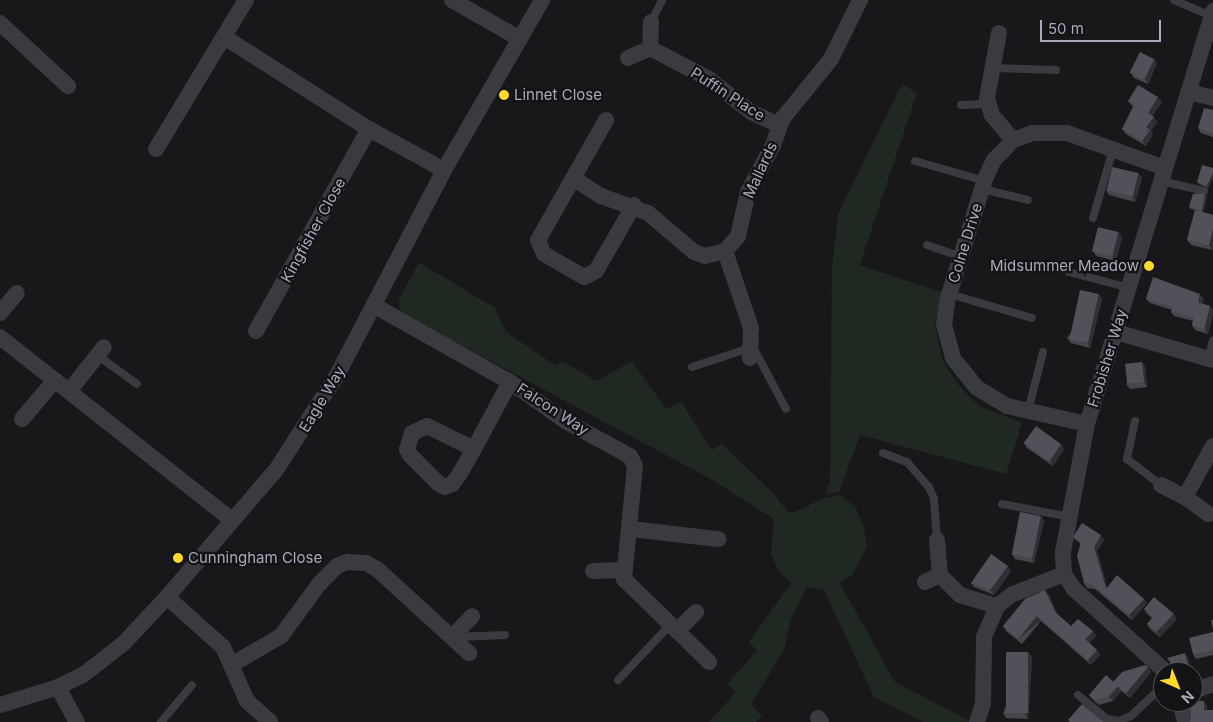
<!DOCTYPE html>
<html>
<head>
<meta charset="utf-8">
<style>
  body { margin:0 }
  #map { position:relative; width:1213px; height:722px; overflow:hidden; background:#18171a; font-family:Inter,sans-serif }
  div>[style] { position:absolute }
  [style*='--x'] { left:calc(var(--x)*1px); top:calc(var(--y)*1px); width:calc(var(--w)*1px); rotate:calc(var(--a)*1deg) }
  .green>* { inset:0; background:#1f2821 }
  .lane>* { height:8px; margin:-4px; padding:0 4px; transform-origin:4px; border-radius:4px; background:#3a3a41 }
  .street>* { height:16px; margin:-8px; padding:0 8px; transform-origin:8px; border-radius:8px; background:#3a3a41 }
  .wall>* { inset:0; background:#46474d }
  .shaded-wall>* { inset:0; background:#2f2f34; transform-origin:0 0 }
  .building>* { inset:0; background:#515159; transform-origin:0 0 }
  .dots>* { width:14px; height:14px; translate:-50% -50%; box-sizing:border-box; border:2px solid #131215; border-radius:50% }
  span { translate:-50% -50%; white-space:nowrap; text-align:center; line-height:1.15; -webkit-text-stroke:4.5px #131215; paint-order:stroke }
  .street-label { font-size:15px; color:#a8abbb }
  .poi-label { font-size:15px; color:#a8abbb }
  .left { translate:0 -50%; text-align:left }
  .right { translate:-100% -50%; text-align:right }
  .north { position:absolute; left:1153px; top:662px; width:50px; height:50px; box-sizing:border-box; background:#131215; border:1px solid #4f4f57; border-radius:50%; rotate:136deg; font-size:14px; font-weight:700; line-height:20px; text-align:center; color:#a8abbb }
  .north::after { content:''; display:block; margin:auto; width:18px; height:22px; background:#ffda2a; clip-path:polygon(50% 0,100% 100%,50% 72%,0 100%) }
  .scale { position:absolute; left:1040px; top:20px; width:121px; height:22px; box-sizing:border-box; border:2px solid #a8abbb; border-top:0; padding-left:6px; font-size:15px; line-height:18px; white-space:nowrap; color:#a8abbb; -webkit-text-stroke:4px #131215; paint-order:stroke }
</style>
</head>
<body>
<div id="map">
  <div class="green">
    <i style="clip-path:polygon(902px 84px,917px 93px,860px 265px,942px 292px,935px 326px,942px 359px,959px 386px,979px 406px,1022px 423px,1006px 474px,860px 435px,839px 492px,825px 495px,830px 480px,832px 267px,838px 214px)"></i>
    <i style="clip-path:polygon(419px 262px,495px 308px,506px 332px,555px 365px,562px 361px,597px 381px,632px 361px,666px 409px,681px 401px,712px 450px,722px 444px,774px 494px,788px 512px,795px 512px,824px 498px,839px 495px,855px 506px,864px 527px,867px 547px,852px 575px,840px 583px,895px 682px,972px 722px,924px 722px,874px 697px,824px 590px,807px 587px,791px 619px,784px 650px,751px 704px,762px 716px,756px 722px,709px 722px,736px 692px,727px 684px,757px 651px,749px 642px,791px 583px,779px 572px,771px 553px,774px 519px,707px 477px,408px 317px,401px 311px,398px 301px)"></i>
  </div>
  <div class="lane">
    <i style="--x:1174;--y:0;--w:40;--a:23.4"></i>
    <i style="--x:651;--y:22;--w:25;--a:-63"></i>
    <i style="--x:991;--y:68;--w:65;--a:1.8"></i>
    <i style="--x:961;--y:105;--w:28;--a:-2"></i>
    <i style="--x:915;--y:161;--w:73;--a:15.9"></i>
    <i style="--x:1161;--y:181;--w:44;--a:13.1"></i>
    <i style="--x:982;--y:189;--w:47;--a:13.4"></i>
    <i style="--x:1093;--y:218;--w:72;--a:-73.8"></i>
    <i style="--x:927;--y:245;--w:36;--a:19"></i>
    <i style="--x:1069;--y:272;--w:62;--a:14.9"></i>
    <i style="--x:949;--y:294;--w:86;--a:16.1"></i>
    <i style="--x:97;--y:355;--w:49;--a:35.9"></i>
    <i style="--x:1208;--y:358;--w:18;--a:-74"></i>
    <i style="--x:692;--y:367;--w:64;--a:-18.2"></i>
    <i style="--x:753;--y:347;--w:70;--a:62"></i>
    <i style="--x:1028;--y:411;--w:61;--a:-75.7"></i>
    <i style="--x:1135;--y:421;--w:39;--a:102"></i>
    <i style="--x:1127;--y:459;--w:43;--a:37.4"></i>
    <i style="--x:883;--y:453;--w:26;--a:21"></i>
    <i style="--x:907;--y:462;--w:33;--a:49"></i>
    <i style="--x:929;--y:487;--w:13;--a:67"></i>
    <i style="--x:934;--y:499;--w:41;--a:85.8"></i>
    <i style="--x:1002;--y:504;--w:69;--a:10.8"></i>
    <i style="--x:455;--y:637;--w:50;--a:-2.3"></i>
    <i style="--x:618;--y:680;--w:76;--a:-46.6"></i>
    <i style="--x:1078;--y:695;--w:38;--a:40"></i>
    <i style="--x:1107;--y:719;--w:12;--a:9"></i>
    <i style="--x:1119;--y:721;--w:13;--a:-23"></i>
    <i style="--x:1131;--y:716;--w:44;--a:-43.2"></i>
    <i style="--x:161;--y:722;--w:48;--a:-50"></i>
  </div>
  <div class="street">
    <i style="--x:452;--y:0;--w:78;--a:29.8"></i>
    <i style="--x:651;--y:22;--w:26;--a:92"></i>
    <i style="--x:650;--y:48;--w:67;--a:27.7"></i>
    <i style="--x:709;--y:79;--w:53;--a:38.2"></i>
    <i style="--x:751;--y:112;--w:31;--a:25"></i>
    <i style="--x:0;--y:23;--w:93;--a:42.8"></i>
    <i style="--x:999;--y:33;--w:66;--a:100.5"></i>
    <i style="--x:987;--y:98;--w:18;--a:74"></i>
    <i style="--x:992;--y:115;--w:33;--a:50"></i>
    <i style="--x:224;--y:37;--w:172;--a:32.4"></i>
    <i style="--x:369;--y:129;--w:85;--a:28.7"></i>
    <i style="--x:628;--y:58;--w:24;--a:-24"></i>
    <i style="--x:1188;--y:92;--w:26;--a:13"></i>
    <i style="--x:606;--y:120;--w:138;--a:119.5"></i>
    <i style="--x:538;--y:240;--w:15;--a:67"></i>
    <i style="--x:544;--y:254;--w:46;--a:29.9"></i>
    <i style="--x:584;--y:277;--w:13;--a:-27"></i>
    <i style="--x:596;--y:271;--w:76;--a:-60.1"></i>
    <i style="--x:156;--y:149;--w:174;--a:-58.9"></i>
    <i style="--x:573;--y:178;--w:33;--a:33"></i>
    <i style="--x:601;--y:196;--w:50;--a:19.9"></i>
    <i style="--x:648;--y:213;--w:60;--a:40.3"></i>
    <i style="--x:694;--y:252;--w:12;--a:20"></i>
    <i style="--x:705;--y:256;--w:21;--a:-14"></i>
    <i style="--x:725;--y:251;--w:20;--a:-49"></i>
    <i style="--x:738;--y:236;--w:45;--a:-77.2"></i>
    <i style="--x:748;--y:192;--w:53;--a:-62"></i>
    <i style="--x:773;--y:145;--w:29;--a:-70"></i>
    <i style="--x:783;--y:118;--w:76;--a:-50.9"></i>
    <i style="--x:831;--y:59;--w:66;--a:-63.8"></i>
    <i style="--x:725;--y:251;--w:81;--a:71.3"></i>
    <i style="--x:751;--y:328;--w:30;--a:92"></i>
    <i style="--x:375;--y:306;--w:155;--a:29.4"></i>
    <i style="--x:510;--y:382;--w:70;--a:35.1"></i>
    <i style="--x:567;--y:422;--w:72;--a:28.4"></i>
    <i style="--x:630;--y:456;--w:11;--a:63"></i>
    <i style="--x:635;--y:466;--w:114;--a:95.6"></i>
    <i style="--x:624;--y:579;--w:119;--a:44.3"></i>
    <i style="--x:0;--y:313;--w:26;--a:-50"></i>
    <i style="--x:256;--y:331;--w:231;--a:-60.8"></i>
    <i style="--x:1116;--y:332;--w:101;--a:16.1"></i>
    <i style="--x:0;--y:337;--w:295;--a:38.3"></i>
    <i style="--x:69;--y:391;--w:56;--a:-51.5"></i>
    <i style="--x:22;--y:419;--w:51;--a:-49.8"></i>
    <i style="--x:1087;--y:424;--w:82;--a:-167.3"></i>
    <i style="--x:1007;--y:406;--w:35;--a:-149"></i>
    <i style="--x:977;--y:388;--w:38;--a:-129"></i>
    <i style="--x:953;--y:358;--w:34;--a:-105"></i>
    <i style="--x:944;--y:325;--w:27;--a:-82"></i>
    <i style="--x:948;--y:298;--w:125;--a:-72.7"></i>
    <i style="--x:985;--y:179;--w:21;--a:-65"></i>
    <i style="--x:994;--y:160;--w:28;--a:-46"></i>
    <i style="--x:1013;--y:140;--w:21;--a:-19"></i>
    <i style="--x:1033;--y:133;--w:34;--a:0"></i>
    <i style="--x:1067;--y:133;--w:104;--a:19.7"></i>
    <i style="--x:474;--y:449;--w:52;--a:-153.9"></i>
    <i style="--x:427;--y:426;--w:17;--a:155"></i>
    <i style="--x:412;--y:433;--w:17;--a:107"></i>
    <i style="--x:407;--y:449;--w:7;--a:63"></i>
    <i style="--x:410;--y:455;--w:40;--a:45"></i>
    <i style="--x:438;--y:483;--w:8;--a:30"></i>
    <i style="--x:445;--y:487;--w:8;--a:-23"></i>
    <i style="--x:452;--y:484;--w:11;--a:-52"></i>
    <i style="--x:459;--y:475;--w:30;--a:-60"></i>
    <i style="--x:474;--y:449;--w:76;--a:-61.8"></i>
    <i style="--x:1161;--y:485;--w:27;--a:27"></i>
    <i style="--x:1185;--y:497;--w:58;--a:-61.2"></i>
    <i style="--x:1185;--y:497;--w:29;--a:36"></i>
    <i style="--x:631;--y:529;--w:88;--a:6.6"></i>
    <i style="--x:937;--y:540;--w:35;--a:85"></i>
    <i style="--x:940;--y:575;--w:28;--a:45"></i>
    <i style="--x:960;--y:595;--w:39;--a:17"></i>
    <i style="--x:593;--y:571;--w:30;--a:-2"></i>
    <i style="--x:925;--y:582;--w:17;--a:-25"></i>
    <i style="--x:167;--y:597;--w:75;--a:41.8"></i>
    <i style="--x:223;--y:647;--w:59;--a:66"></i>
    <i style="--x:247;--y:701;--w:31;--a:42"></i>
    <i style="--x:677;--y:631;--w:27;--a:-45"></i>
    <i style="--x:452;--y:637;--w:29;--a:-46"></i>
    <i style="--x:231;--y:665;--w:58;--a:-30.1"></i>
    <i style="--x:281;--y:636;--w:64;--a:-53.8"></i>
    <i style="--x:319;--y:584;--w:25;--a:-45"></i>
    <i style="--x:337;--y:566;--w:11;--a:-22"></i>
    <i style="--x:347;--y:562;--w:19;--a:3"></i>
    <i style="--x:366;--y:563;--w:13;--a:29"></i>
    <i style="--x:377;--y:569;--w:125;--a:42.4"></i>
    <i style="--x:1166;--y:672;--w:124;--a:-137.9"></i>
    <i style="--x:1074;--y:589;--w:18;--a:-124"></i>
    <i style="--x:1064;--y:574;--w:22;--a:-93"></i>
    <i style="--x:1063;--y:552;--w:130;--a:-79.4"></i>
    <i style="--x:1087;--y:424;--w:432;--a:-73"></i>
    <i style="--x:58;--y:687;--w:40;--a:62"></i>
    <i style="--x:1193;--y:691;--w:21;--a:-19"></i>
    <i style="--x:1180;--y:702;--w:21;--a:76"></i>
    <i style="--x:0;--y:705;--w:61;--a:-17.2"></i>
    <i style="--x:58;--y:687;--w:28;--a:-26"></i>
    <i style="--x:83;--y:675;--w:52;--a:-38"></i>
    <i style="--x:124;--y:643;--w:63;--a:-46.9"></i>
    <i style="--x:167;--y:597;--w:167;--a:-49.4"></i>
    <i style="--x:276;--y:470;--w:111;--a:-57.2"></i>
    <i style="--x:336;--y:377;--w:233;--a:-62.4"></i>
    <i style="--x:444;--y:170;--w:196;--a:-60"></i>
    <i style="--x:818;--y:718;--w:5;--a:53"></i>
    <i style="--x:977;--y:722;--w:19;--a:-72"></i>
    <i style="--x:983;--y:704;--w:67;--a:-89.1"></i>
    <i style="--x:984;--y:637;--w:34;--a:-67"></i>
    <i style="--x:997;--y:606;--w:20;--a:-37"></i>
    <i style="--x:1013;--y:594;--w:55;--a:-21.4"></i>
  </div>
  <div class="wall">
    <i style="clip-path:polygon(1154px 59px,1157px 63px,1148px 84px,1134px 78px,1131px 73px)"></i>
    <i style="clip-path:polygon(1128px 101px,1162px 102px,1152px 116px,1157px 122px,1151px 131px,1153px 134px,1146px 146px,1126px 134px,1122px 129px,1133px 107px)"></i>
    <i style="clip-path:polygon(1213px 110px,1213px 137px,1201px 133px,1198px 128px)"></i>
    <i style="clip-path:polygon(1213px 168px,1213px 178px,1208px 188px,1199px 184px,1197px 182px)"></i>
    <i style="clip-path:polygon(1138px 173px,1142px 178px,1135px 202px,1109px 195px,1106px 190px)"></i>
    <i style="clip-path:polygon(1207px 196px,1203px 212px,1213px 215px,1213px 246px,1212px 250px,1191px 245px,1187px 240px,1195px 210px,1191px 209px,1189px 207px)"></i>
    <i style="clip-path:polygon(1118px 232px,1122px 237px,1116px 261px,1096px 256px,1093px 251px)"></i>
    <i style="clip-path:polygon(1099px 294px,1102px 299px,1090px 348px,1071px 343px,1067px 338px)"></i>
    <i style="clip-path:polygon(1146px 299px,1204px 299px,1202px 304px,1213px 310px,1213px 313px,1208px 334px,1195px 330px,1192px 325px,1193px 321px,1174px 316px,1171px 312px,1172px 310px,1150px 303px)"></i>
    <i style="clip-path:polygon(1142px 362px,1145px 367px,1147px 387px,1130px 389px,1126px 384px)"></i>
    <i style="clip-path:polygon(1024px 443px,1064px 449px,1053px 466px,1027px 448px)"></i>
    <i style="clip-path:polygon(1041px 516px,1044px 521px,1034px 563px,1015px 559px,1012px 554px)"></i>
    <i style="clip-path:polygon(1073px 537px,1104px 540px,1097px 551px,1107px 587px,1144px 599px,1147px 603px,1132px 620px,1095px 589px,1087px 588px,1084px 583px,1081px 544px,1077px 541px)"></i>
    <i style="clip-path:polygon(1011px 571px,994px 595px,974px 587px,971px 583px)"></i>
    <i style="clip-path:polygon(1049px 595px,1057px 614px,1071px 626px,1093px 631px,1096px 636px,1089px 643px,1097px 650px,1100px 655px,1091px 665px,1041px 621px,1022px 644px,1006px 631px,1003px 626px)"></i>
    <i style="clip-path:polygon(1144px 609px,1177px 619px,1160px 637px,1150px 629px,1147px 624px,1152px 618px,1147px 614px)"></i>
    <i style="clip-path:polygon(1213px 632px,1213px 655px,1196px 659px,1193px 654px)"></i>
    <i style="clip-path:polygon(1028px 652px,1032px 657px,1028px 719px,1006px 718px,1003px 713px)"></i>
    <i style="clip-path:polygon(1148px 667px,1151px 672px,1130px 698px,1120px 690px,1121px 691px,1113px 701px,1099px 705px,1093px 700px,1089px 695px,1114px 682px)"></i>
  </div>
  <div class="shaded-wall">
    <i style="clip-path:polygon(1154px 59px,1157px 63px,1148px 84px,1145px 79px)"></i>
    <i style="clip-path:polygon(1158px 97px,1162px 102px,1151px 117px,1148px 113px)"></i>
    <i style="clip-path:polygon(1154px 117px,1157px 122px,1151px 131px,1153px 134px,1146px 146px,1142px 141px,1146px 127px)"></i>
    <i style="clip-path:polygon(1213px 172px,1213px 178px,1208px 188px,1207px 185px)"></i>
    <i style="clip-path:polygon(1138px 173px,1142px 178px,1135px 202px,1132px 197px)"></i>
    <i style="clip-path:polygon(1205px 193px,1207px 196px,1203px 212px,1202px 210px)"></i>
    <i style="clip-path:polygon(1213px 228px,1213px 246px,1212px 250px,1209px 245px)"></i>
    <i style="clip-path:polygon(1118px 232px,1122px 237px,1116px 261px,1112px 256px)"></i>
    <i style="clip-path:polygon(1099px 294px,1102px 299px,1090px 348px,1087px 343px)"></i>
    <i style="clip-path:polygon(1200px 294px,1204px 299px,1201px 307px,1198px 302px)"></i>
    <i style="clip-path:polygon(1210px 306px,1213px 310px,1213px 313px,1208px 334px,1204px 329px)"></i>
    <i style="clip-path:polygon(1142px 362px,1145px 367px,1147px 387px,1144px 382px)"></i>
    <i style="clip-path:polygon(1061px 444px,1064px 449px,1053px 466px,1050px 461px)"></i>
    <i style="clip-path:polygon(1041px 516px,1044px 521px,1034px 563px,1031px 559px)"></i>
    <i style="clip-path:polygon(1101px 535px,1104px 540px,1097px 551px,1109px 594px,1106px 589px,1094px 547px)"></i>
    <i style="clip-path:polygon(1008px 566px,1011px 571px,994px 595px,990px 590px)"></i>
    <i style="clip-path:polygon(1045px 590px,1049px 595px,1058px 617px,1055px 612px)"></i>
    <i style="clip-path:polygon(1144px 599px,1147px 603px,1132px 620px,1129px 615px)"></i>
    <i style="clip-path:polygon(1174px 614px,1177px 619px,1160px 637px,1156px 632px)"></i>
    <i style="left:1037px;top:616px;width:6px;height:30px;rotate:51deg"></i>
    <i style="clip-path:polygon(1093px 631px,1096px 636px,1088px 644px,1085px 639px)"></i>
    <i style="clip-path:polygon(1097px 650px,1100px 655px,1091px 665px,1088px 660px)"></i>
    <i style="clip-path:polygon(1028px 652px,1032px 657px,1028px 719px,1025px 715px)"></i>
    <i style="clip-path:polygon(1185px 653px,1188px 658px,1192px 672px,1190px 672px)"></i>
    <i style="clip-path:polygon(1148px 667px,1151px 672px,1130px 698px,1126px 693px)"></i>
    <i style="clip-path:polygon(1118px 686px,1121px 691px,1113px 701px,1109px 696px)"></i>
    <i style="clip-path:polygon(1204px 701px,1207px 706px,1207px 715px,1204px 710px)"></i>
  </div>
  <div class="building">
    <i style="left:1140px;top:52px;width:16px;height:23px;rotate:27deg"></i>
    <i style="clip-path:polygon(1138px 85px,1158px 97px,1148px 113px,1154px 117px,1146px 127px,1150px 130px,1142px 141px,1122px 129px,1134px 105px,1128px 101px)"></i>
    <i style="clip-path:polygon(1204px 108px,1213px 110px,1213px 133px,1198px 128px)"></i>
    <i style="clip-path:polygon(1202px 165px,1213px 168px,1213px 172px,1207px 185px,1197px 182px)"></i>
    <i style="left:1112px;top:167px;width:27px;height:24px;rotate:13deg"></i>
    <i style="clip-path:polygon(1205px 193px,1202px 210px,1189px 207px,1193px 194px)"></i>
    <i style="clip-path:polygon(1195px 210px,1213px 215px,1213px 228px,1209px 245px,1187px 240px)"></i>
    <i style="left:1098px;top:227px;width:21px;height:25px;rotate:14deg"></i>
    <i style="clip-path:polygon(1153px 277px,1200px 294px,1198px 302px,1210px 306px,1204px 329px,1192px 325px,1194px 317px,1171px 312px,1173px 307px,1146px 299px)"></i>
    <i style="left:1080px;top:290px;width:19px;height:50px;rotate:12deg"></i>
    <i style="left:1142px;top:362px;width:20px;height:17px;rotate:84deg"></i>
    <i style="left:1036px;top:426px;width:31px;height:21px;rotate:36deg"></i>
    <i style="left:1020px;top:512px;width:21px;height:43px;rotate:11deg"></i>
    <i style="clip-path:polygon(1082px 523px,1101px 535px,1094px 547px,1106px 589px,1117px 575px,1144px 599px,1129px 615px,1092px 584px,1084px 583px,1077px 556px,1081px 542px,1073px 537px)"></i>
    <i style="clip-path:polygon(991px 554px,1008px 566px,990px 590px,971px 583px)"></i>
    <i style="clip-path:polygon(1045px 590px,1055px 612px,1071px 626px,1078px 619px,1093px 631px,1085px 639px,1097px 650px,1088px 660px,1037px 616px,1018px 639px,1003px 626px,1025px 599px)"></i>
    <i style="clip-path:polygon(1154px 597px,1174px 614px,1156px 632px,1147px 624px,1153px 617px,1144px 609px)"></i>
    <i style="clip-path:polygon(1211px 620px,1213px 620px,1213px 629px)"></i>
    <i style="clip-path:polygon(1213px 632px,1213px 650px,1193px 654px,1189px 638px)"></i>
    <i style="left:1006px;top:652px;width:22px;height:61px"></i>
    <i style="clip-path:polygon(1185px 653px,1190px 672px,1173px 672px,1172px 665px,1167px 658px)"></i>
    <i style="clip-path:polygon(1145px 665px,1148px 667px,1126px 693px,1113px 682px,1122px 672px)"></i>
    <i style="clip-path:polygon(1106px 675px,1118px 686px,1109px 696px,1096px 700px,1089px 695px)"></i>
    <i style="clip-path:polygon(1193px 701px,1204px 701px,1204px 710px,1213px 710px,1213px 722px,1190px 722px,1191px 715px,1189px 702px,1193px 702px)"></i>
    <i style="clip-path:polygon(1082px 704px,1104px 722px,1070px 722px,1068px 720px)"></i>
  </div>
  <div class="dots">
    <i style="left:504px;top:95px;background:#ffda2a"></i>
    <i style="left:1149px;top:266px;background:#ffda2a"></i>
    <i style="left:178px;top:558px;background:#ffda2a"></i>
  </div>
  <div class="street-label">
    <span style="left:728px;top:94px;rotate:33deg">Puffin Place</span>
    <span style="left:760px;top:170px;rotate:-65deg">Mallards</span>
    <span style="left:313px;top:230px;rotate:-61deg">Kingfisher Close</span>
    <span style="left:965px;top:243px;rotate:-73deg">Colne Drive</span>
    <span style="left:1107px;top:358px;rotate:-73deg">Frobisher Way</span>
    <span style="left:322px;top:399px;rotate:-59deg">Eagle Way</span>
    <span style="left:553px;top:409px;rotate:33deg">Falcon Way</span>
  </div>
  <div class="poi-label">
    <span class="left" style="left:514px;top:95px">Linnet Close</span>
    <span class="right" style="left:1139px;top:266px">Midsummer Meadow</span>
    <span class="left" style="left:188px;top:558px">Cunningham Close</span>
  </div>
  <div class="north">N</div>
  <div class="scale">50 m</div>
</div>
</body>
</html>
